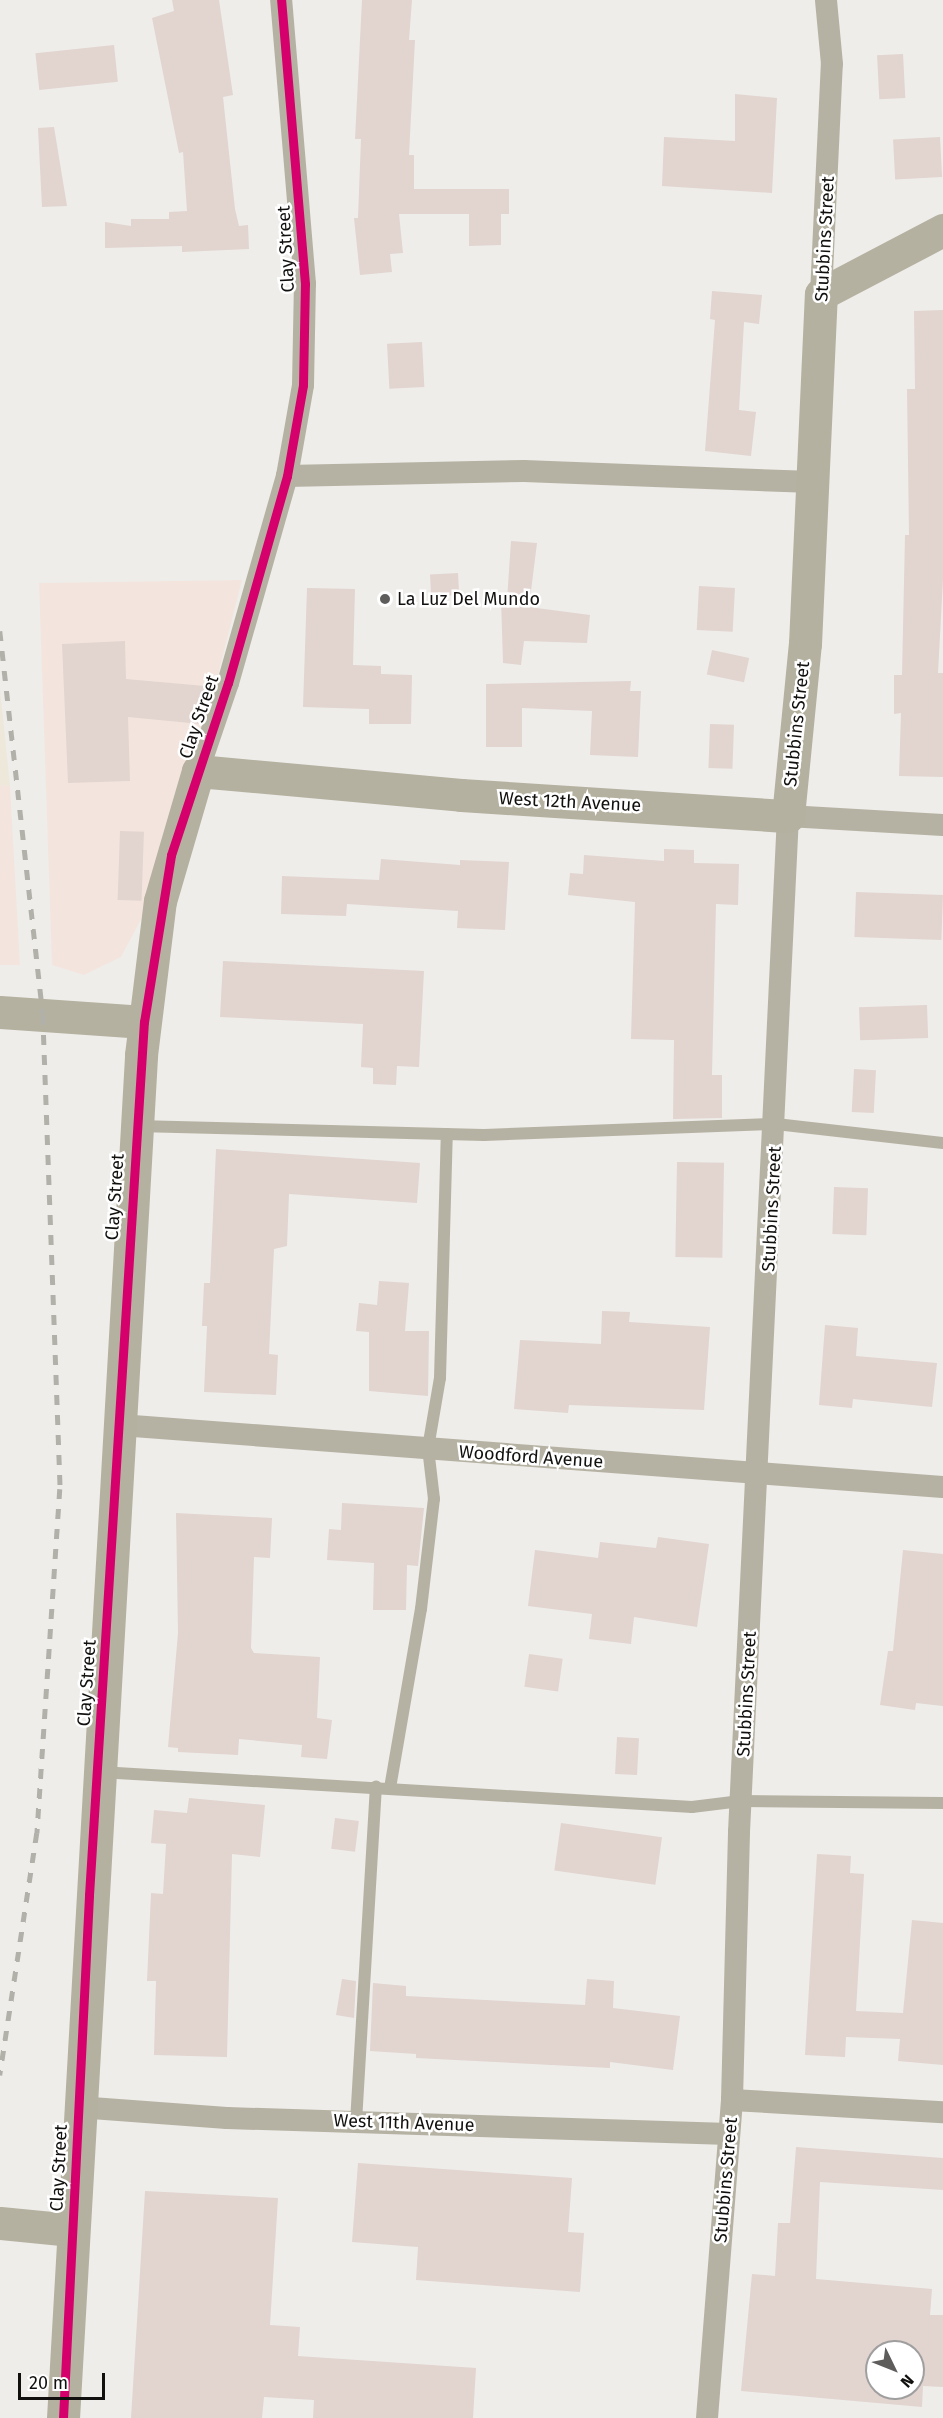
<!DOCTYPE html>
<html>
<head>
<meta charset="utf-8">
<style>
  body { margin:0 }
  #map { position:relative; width:943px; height:2418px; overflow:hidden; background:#eeedea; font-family:"Fira Sans",sans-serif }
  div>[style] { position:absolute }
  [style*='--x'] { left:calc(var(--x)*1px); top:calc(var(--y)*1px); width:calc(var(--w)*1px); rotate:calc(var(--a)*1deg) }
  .commercial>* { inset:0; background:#f3e5de }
  .industrial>* { inset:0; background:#eee8db }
  .building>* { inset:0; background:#e2d4cf; transform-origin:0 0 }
  .lane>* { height:12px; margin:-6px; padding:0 6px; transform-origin:6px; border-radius:6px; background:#b6b2a3 }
  .street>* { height:22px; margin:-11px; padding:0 11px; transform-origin:11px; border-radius:11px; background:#b6b2a3 }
  .secondary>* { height:33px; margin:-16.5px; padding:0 16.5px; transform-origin:16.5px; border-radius:16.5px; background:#b5b1a0 }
  .rail>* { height:4.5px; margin-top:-2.25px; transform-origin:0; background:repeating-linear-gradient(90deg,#b2b1a9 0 10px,transparent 0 20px) }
  .cycleway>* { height:9px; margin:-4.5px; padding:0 4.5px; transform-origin:4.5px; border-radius:4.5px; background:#d6006c }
  .dots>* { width:16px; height:16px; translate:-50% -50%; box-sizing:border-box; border:3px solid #fff; border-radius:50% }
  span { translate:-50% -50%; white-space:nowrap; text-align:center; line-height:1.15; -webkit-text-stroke:5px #fff; paint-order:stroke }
  .street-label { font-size:18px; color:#11100e }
  .poi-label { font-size:18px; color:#11100e }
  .left { translate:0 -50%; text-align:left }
  .north { position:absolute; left:865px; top:2340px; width:60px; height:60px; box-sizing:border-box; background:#fff; border:2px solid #a09f9f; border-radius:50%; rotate:133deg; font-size:16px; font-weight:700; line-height:24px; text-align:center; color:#11100e }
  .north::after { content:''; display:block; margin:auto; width:21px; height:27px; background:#5e5d5b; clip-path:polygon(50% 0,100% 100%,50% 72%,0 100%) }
  .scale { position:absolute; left:18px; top:2373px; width:87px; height:27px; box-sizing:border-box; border:3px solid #11100e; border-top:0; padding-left:8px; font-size:18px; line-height:21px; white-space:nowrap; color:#11100e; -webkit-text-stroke:4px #fff; paint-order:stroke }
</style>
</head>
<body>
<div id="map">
  <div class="commercial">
    <i style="clip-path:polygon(242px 580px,198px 753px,145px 912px,121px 957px,84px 975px,52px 965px,39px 583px)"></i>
    <i style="clip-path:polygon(0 785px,10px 786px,20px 965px,0 965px)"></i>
  </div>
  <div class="industrial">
    <i style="clip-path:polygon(0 689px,10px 786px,0 785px)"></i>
  </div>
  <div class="building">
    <i style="clip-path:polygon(172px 0,219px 0,233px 95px,223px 97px,235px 209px,239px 226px,248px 225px,249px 249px,182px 252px,182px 246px,105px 248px,105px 222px,131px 226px,131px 219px,169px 219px,169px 212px,187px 211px,183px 152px,179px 153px,152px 18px,174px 11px)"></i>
    <i style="clip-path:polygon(362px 0,412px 0,409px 40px,415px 40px,409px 155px,414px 155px,414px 189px,509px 189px,509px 214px,501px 214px,501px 245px,469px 246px,469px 214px,399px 214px,403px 253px,390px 254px,392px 272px,360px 275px,354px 218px,358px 218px,361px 139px,355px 139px)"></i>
    <i style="left:114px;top:45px;width:37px;height:79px;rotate:84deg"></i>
    <i style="left:903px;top:54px;width:44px;height:26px;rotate:87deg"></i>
    <i style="clip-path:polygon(735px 94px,777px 98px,772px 193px,662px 186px,664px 137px,735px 141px)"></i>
    <i style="clip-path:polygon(54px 127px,67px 206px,42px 207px,38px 128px)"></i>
    <i style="left:940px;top:137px;width:40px;height:47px;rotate:87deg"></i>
    <i style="clip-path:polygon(712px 291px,762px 295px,759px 324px,744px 322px,739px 410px,756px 412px,751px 456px,705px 451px,715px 320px,710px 319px)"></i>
    <i style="clip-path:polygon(943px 310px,943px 579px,938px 673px,943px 673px,943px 777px,899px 776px,901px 713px,894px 714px,894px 675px,902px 675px,905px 535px,909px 535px,907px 389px,915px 389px,914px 311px)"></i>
    <i style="left:422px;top:342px;width:45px;height:35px;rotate:87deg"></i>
    <i style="clip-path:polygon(511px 541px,537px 543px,529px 607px,590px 615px,587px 643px,524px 641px,521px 665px,503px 663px,501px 599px,507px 600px)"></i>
    <i style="left:458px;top:573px;width:22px;height:28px;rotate:87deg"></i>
    <i style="left:699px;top:586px;width:36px;height:44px;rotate:3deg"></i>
    <i style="clip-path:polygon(307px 588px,355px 589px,353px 665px,381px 666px,381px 674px,412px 675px,411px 724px,369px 724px,369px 709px,303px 707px)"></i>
    <i style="clip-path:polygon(125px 641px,126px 679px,205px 686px,200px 724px,128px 717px,130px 781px,68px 783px,62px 644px)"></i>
    <i style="left:712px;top:650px;width:38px;height:25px;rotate:12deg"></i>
    <i style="clip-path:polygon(631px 681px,630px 691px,641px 691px,638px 757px,590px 755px,592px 711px,522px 708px,522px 747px,486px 747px,486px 684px)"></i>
    <i style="left:710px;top:724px;width:24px;height:44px;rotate:2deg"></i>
    <i style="left:120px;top:831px;width:24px;height:69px;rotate:2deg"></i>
    <i style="clip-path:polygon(664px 849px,694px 850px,694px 863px,739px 864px,738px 905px,716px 904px,712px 1075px,722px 1075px,722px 1118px,673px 1119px,674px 1040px,631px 1039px,635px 902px,568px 895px,570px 873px,583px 874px,584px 855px,664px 861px)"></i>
    <i style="clip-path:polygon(381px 859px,460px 865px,460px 860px,509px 862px,505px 930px,457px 928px,458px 911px,347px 904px,346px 916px,281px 914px,282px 876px,379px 880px)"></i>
    <i style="left:856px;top:892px;width:87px;height:45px;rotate:2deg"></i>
    <i style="clip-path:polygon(223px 961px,424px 971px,419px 1067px,397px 1066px,396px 1085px,373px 1084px,373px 1068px,361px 1067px,363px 1024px,220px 1017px)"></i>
    <i style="left:927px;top:1005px;width:33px;height:68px;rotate:88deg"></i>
    <i style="left:854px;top:1069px;width:22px;height:43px;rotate:3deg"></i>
    <i style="clip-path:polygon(216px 1149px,420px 1163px,417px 1203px,289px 1194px,287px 1246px,274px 1249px,269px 1354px,278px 1355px,276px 1395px,204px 1392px,207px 1326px,202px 1326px,204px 1283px,210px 1283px)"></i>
    <i style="left:677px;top:1162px;width:47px;height:95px;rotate:1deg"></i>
    <i style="left:834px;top:1187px;width:34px;height:47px;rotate:2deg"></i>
    <i style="clip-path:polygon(379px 1281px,409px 1283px,405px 1331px,429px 1331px,428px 1396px,369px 1391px,369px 1332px,356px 1331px,359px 1303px,377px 1305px)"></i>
    <i style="clip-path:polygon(602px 1311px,630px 1312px,629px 1322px,710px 1327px,704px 1410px,569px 1405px,568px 1413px,514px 1409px,520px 1340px,601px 1344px)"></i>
    <i style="clip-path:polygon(825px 1325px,858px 1328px,856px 1356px,937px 1363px,932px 1407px,853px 1399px,852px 1408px,819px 1405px)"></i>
    <i style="clip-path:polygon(342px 1503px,424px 1508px,418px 1566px,407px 1565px,406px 1610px,373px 1610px,374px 1563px,327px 1560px,329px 1529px,341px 1530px)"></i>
    <i style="clip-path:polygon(176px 1513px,272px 1518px,270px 1558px,254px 1557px,251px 1648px,254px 1653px,320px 1657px,317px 1718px,332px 1720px,327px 1759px,301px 1757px,302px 1745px,239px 1739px,238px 1755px,178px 1752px,178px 1748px,168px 1747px,178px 1633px)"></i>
    <i style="clip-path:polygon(658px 1537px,709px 1544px,697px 1627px,634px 1617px,631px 1644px,589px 1639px,592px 1614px,528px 1606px,535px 1550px,598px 1558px,600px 1542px,656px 1548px)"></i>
    <i style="clip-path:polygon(903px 1550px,943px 1554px,943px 1706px,916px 1703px,915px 1710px,880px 1705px,888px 1651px,893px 1651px)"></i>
    <i style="left:529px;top:1654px;width:34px;height:33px;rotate:8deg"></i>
    <i style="left:617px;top:1737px;width:22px;height:37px;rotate:3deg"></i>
    <i style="clip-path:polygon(189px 1798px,265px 1805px,260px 1857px,232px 1854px,227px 2057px,154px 2055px,156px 1981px,147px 1981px,151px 1893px,163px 1894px,166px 1844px,151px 1843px,154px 1810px,187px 1813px)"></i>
    <i style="left:335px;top:1818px;width:24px;height:31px;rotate:7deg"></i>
    <i style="left:561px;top:1823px;width:102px;height:48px;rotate:8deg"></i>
    <i style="clip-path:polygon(817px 1854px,851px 1856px,850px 1873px,864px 1874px,856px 2011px,903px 2013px,912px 1920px,943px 1923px,943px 2065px,898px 2061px,900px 2039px,846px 2037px,845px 2057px,805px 2055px)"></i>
    <i style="clip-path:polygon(342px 1979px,356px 1981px,354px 2018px,336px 2015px)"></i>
    <i style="clip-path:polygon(587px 1979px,614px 1981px,613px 2008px,680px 2016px,673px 2070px,610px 2062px,610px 2068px,416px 2058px,416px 2054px,370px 2051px,373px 1983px,406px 1986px,406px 1996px,585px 2005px)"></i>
    <i style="clip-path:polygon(evenodd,796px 2147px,943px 2158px,943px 2190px,820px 2182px,816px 2279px,932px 2289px,930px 2315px,943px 2315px,943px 2387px,923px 2386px,922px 2407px,741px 2391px,752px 2274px,775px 2276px,778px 2223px,790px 2223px,796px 2147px,877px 2352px,913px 2352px,913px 2388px,877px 2388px,877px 2352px)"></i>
    <i style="clip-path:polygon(358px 2163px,572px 2178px,568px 2232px,584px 2233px,580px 2292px,416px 2280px,418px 2247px,352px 2242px)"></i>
    <i style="clip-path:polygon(145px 2191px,278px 2198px,270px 2325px,300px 2327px,298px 2356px,476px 2368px,473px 2418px,313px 2418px,314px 2400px,264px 2397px,262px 2418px,131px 2418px)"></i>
  </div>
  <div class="lane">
    <i style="--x:137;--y:1126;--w:347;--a:1.5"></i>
    <i style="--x:484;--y:1135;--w:292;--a:-2.2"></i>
    <i style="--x:776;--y:1124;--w:168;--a:6.5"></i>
    <i style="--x:100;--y:1772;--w:593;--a:3.38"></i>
    <i style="--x:692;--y:1807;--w:49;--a:-7"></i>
    <i style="--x:741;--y:1801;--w:202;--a:0.6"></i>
    <i style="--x:390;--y:1788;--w:182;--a:-80.2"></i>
    <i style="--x:421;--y:1609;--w:111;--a:-83.3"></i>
    <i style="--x:434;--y:1499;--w:51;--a:-96.7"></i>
    <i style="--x:428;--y:1448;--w:71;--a:-80.3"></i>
    <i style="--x:440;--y:1378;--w:244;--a:-88.4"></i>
    <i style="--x:356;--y:2122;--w:336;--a:-86.6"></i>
  </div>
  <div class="street">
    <i style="--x:821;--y:294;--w:230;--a:-87.3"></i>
    <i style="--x:832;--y:64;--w:64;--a:-95.4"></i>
    <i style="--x:287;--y:476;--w:237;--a:-1.2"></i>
    <i style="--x:524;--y:471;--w:289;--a:2.2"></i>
    <i style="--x:198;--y:771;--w:93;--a:-71.2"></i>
    <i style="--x:228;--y:683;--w:215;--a:-74.1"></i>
    <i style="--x:287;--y:476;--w:92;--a:-80"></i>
    <i style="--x:303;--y:385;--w:101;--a:-88.9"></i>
    <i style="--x:305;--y:284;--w:285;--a:-94.8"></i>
    <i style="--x:120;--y:1425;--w:825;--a:4.31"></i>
    <i style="--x:732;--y:2100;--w:211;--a:3.3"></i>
    <i style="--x:78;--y:2107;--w:149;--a:4.2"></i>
    <i style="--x:227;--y:2118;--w:502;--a:1.83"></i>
    <i style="--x:707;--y:2418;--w:319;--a:-85.5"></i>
    <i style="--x:732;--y:2100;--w:268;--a:-88.5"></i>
    <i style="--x:739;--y:1832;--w:1017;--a:-87.24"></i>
    <i style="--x:788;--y:816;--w:155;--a:3.3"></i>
  </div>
  <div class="secondary">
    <i style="--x:0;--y:1012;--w:144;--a:4"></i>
    <i style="--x:0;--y:2223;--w:72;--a:5.6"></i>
    <i style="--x:63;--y:2418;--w:1365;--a:-86.72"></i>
    <i style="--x:141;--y:1055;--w:155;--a:-83"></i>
    <i style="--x:160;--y:901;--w:135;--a:-73.7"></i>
    <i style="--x:198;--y:771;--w:264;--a:5.2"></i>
    <i style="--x:461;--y:795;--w:328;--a:3.7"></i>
    <i style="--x:788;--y:816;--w:173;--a:-84.4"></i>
    <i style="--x:805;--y:644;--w:350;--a:-87.4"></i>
    <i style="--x:821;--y:294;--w:138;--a:-27.7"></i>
  </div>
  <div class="rail">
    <i style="--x:0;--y:631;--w:386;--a:83.6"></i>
    <i style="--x:43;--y:1015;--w:474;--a:87.9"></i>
    <i style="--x:60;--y:1489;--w:345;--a:93.8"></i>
    <i style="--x:37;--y:1833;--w:245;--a:98.7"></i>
  </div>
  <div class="cycleway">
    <i style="--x:63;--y:2418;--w:524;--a:-87.15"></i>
    <i style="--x:89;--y:1895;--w:875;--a:-86.4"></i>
    <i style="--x:144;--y:1022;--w:169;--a:-80.8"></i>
    <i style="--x:171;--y:855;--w:181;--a:-71.7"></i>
    <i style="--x:228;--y:683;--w:215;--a:-74.1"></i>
    <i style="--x:287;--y:476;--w:92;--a:-80"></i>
    <i style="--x:303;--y:385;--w:101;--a:-88.9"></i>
    <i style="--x:305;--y:284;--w:285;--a:-94.8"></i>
  </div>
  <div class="dots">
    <i style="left:385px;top:599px;background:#5e5d5b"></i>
  </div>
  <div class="street-label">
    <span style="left:825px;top:239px;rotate:-87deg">Stubbins Street</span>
    <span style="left:286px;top:249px;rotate:-93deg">Clay Street</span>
    <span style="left:199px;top:717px;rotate:-71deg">Clay Street</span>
    <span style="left:797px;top:724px;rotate:-84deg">Stubbins Street</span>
    <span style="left:570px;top:802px;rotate:3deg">West 12th Avenue</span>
    <span style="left:115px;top:1197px;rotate:-86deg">Clay Street</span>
    <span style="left:772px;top:1209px;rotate:-87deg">Stubbins Street</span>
    <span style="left:531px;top:1457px;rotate:4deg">Woodford Avenue</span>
    <span style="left:87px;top:1683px;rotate:-86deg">Clay Street</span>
    <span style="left:747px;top:1694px;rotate:-87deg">Stubbins Street</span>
    <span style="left:404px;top:2123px;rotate:2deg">West 11th Avenue</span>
    <span style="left:59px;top:2168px;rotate:-87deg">Clay Street</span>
    <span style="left:726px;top:2180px;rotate:-85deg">Stubbins Street</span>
  </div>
  <div class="poi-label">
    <span class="left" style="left:397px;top:599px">La Luz Del Mundo</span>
  </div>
  <div class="north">N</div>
  <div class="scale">20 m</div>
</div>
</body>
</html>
